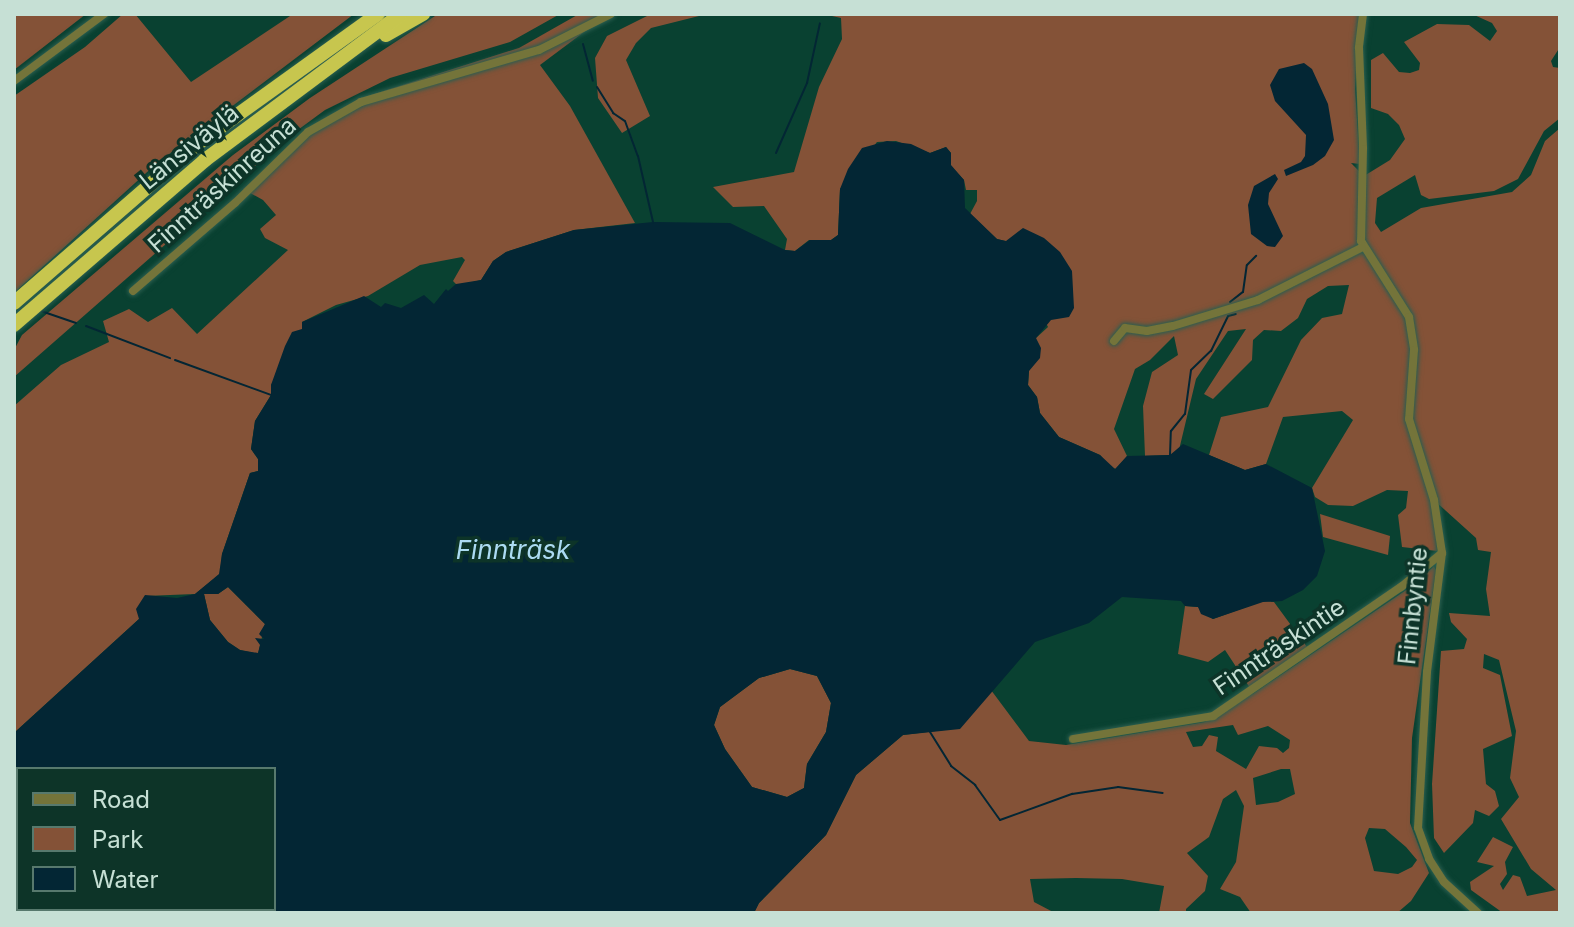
<!DOCTYPE html>
<html>
<head>
<meta charset="utf-8">
<style>
  body { margin:0 }
  #map { position:relative; width:1574px; height:927px; overflow:hidden; background:#094131; font-family:Inter,sans-serif }
  div>[style] { position:absolute }
  [style*='--x'] { left:calc(var(--x)*1px); top:calc(var(--y)*1px); width:calc(var(--w)*1px); rotate:calc(var(--a)*1deg) }
  .green>* { inset:0; background:#845237 }
  .water>* { inset:0; background:#032634 }
  .stream>* { height:2px; margin:-1px; padding:0 1px; transform-origin:1px; border-radius:1px; background:#032634 }
  .roads { filter:drop-shadow(0 0 2px #2b5e4f) drop-shadow(0 0 2px #2b5e4f) }
  .street>* { height:8px; margin:-4px; padding:0 4px; transform-origin:4px; border-radius:4px; background:#74743a }
  .highway>* { height:14px; margin:-7px; padding:0 7px; transform-origin:7px; border-radius:7px; background:#c7c64e }
  span { translate:-50% -50%; white-space:nowrap; text-align:center; line-height:1.15; -webkit-text-stroke:7px #0d3428; paint-order:stroke }
  .street-label { font-size:24px; color:#c6e0d5 }
  .water-label { font-size:26px; color:#acdbf2; font-style:italic }
  .frame { position:absolute; inset:0; border:16px solid #c6e0d5; pointer-events:none }
  .legend { position:absolute; left:16px; top:767px; width:260px; height:144px; box-sizing:border-box; background:#0d3428; border:2px solid #57796d; margin:0; padding:10px 14px; list-style:none; font-size:24px; color:#c6e0d5 }
  .legend li { display:flex; align-items:center; gap:16px; height:40px }
  .legend b { width:40px; border:2px solid #57796d }
</style>
</head>
<body>
<div id="map">
  <div class="green">
    <i style="clip-path:polygon(14px 14px,86px 14px,14px 70px)"></i>
    <i style="clip-path:polygon(123px 14px,135px 14px,191px 82px,293px 14px,354px 14px,156px 164px,14px 293px,14px 96px,85px 47px)"></i>
    <i style="clip-path:polygon(438px 14px,560px 14px,510px 42px,390px 78px,325px 110px,287px 138px,14px 377px,14px 350px,22px 335px,124px 248px,233px 155px,310px 98px)"></i>
    <i style="clip-path:polygon(579px 14px,608px 14px,540px 65px,570px 106px,635px 223px,574px 230px,506px 252px,493px 261px,481px 280px,465px 284px,456px 284px,453px 281px,465px 260px,462px 257px,420px 265px,368px 296px,336px 305px,302px 322px,303px 330px,271px 385px,271px 395px,255px 421px,251px 449px,258px 459px,258px 471px,250px 473px,222px 554px,220px 574px,195px 594px,145px 596px,139px 619px,14px 733px,14px 406px,61px 365px,109px 342px,103px 321px,129px 309px,148px 322px,172px 308px,197px 334px,288px 250px,265px 238px,260px 229px,276px 215px,263px 200px,243px 189px,314px 128px,368px 96px,519px 48px)"></i>
    <i style="clip-path:polygon(651px 14px,707px 14px,651px 28px,636px 43px,626px 60px,650px 116px,622px 133px,598px 98px,595px 58px,607px 36px)"></i>
    <i style="clip-path:polygon(823px 14px,1359px 14px,1355px 89px,1360px 164px,1351px 163px,1364px 176px,1390px 160px,1405px 139px,1399px 125px,1388px 114px,1371px 108px,1371px 60px,1383px 53px,1399px 72px,1410px 73px,1419px 70px,1420px 63px,1404px 42px,1437px 24px,1469px 25px,1490px 41px,1497px 31px,1492px 23px,1472px 14px,1560px 14px,1560px 47px,1551px 61px,1553px 67px,1560px 68px,1560px 118px,1544px 131px,1518px 179px,1494px 191px,1429px 199px,1421px 195px,1415px 175px,1377px 198px,1375px 223px,1381px 232px,1421px 208px,1512px 192px,1531px 175px,1545px 141px,1560px 128px,1558px 913px,1503px 913px,1471px 890px,1470px 882px,1494px 866px,1477px 862px,1493px 837px,1513px 847px,1505px 862px,1507px 874px,1500px 884px,1503px 890px,1513px 875px,1520px 877px,1527px 896px,1556px 890px,1531px 869px,1501px 819px,1519px 797px,1510px 778px,1516px 731px,1499px 660px,1484px 654px,1483px 668px,1500px 675px,1512px 736px,1483px 749px,1486px 784px,1495px 791px,1499px 806px,1489px 816px,1475px 810px,1473px 823px,1444px 853px,1434px 838px,1432px 784px,1441px 651px,1464px 649px,1467px 639px,1451px 622px,1449px 613px,1490px 616px,1486px 589px,1491px 552px,1478px 550px,1476px 538px,1435px 501px,1437px 551px,1402px 547px,1398px 515px,1406px 508px,1408px 491px,1387px 490px,1353px 506px,1328px 505px,1315px 497px,1312px 488px,1353px 420px,1342px 411px,1283px 417px,1266px 464px,1245px 470px,1209px 455px,1221px 417px,1268px 407px,1301px 340px,1322px 318px,1342px 314px,1349px 285px,1328px 286px,1307px 299px,1298px 318px,1281px 331px,1264px 330px,1253px 340px,1252px 360px,1213px 399px,1204px 394px,1246px 329px,1228px 331px,1196px 379px,1179px 450px,1170px 455px,1145px 456px,1143px 406px,1152px 372px,1178px 355px,1174px 336px,1150px 360px,1135px 369px,1114px 429px,1127px 456px,1116px 469px,1110px 467px,1100px 455px,1059px 437px,1040px 413px,1037px 397px,1028px 385px,1029px 371px,1036px 338px,1048px 327px,1005px 241px,997px 239px,970px 214px,977px 201px,977px 190px,966px 190px,964px 180px,950px 165px,951px 153px,946px 147px,930px 153px,896px 141px,877px 142px,840px 189px,838px 235px,831px 240px,809px 240px,795px 251px,785px 250px,787px 239px,764px 206px,733px 207px,713px 187px,794px 172px,819px 87px,842px 39px,841px 18px)"></i>
    <i style="clip-path:polygon(1320px 514px,1390px 536px,1388px 555px,1323px 537px)"></i>
    <i style="clip-path:polygon(evenodd,1434px 566px,1436px 570px,1412px 738px,1410px 823px,1429px 873px,1411px 901px,1397px 913px,1251px 913px,1240px 897px,1220px 889px,1236px 862px,1244px 806px,1236px 790px,1223px 799px,1209px 837px,1187px 853px,1208px 876px,1205px 891px,1186px 909px,1186px 913px,1159px 913px,1164px 886px,1122px 879px,1076px 878px,1030px 879px,1034px 902px,1055px 913px,754px 913px,759px 903px,826px 835px,856px 775px,903px 735px,960px 728px,991px 690px,1029px 741px,1066px 745px,1205px 722px,1254px 693px,1415px 584px,1434px 566px,1233px 725px,1238px 735px,1268px 726px,1290px 740px,1289px 748px,1283px 753px,1277px 748px,1259px 746px,1246px 769px,1216px 751px,1218px 737px,1209px 735px,1202px 746px,1193px 747px,1186px 732px,1233px 725px,1434px 566px,1281px 769px,1290px 769px,1295px 794px,1278px 802px,1256px 805px,1253px 778px,1281px 769px,1434px 566px,1369px 828px,1385px 829px,1406px 847px,1417px 860px,1412px 867px,1398px 874px,1374px 871px,1365px 838px,1369px 828px)"></i>
    <i style="clip-path:polygon(228px 587px,265px 624px,258px 654px,240px 650px,228px 642px,210px 620px,204px 594px,218px 594px)"></i>
    <i style="clip-path:polygon(1263px 601px,1274px 602px,1307px 647px,1250px 688px,1225px 650px,1208px 662px,1178px 654px,1185px 606px,1198px 607px,1213px 619px)"></i>
    <i style="clip-path:polygon(790px 669px,817px 676px,831px 703px,826px 732px,807px 764px,804px 788px,787px 797px,752px 787px,725px 749px,714px 725px,720px 707px,759px 678px)"></i>
  </div>
  <div class="water">
    <i style="clip-path:polygon(1304px 63px,1312px 69px,1328px 104px,1334px 140px,1325px 156px,1313px 165px,1286px 176px,1284px 170px,1301px 162px,1305px 156px,1306px 135px,1275px 101px,1270px 85px,1279px 69px)"></i>
    <i style="clip-path:polygon(evenodd,887px 141px,911px 144px,930px 153px,946px 147px,951px 153px,951px 165px,964px 180px,965px 208px,997px 239px,1006px 241px,1023px 228px,1044px 238px,1060px 252px,1072px 271px,1074px 308px,1069px 317px,1051px 320px,1036px 338px,1041px 348px,1040px 358px,1029px 371px,1028px 385px,1037px 397px,1040px 413px,1059px 437px,1100px 455px,1115px 469px,1127px 456px,1170px 455px,1183px 444px,1245px 470px,1266px 464px,1312px 488px,1325px 551px,1317px 576px,1303px 590px,1282px 601px,1263px 602px,1213px 619px,1201px 614px,1198px 607px,1185px 606px,1181px 601px,1122px 597px,1089px 623px,1035px 642px,960px 729px,903px 735px,856px 775px,826px 835px,759px 903px,754px 913px,14px 913px,14px 733px,139px 619px,136px 609px,145px 595px,177px 598px,195px 594px,219px 574px,222px 554px,250px 473px,258px 471px,258px 459px,251px 449px,255px 421px,271px 395px,271px 385px,285px 346px,292px 332px,302px 329px,302px 322px,364px 296px,381px 307px,385px 303px,401px 308px,424px 295px,434px 304px,446px 289px,448px 291px,456px 284px,481px 280px,493px 261px,506px 252px,574px 230px,653px 222px,730px 223px,785px 250px,795px 251px,810px 240px,831px 240px,838px 235px,840px 189px,848px 169px,862px 148px,887px 141px,228px 587px,265px 624px,259px 634px,264px 639px,255px 638px,260px 645px,258px 653px,240px 650px,228px 642px,210px 620px,204px 594px,218px 594px,228px 587px,887px 141px,790px 669px,817px 676px,831px 703px,826px 732px,807px 764px,804px 788px,787px 797px,752px 787px,725px 749px,714px 725px,720px 707px,759px 678px,790px 669px,887px 141px,18px 769px,274px 769px,274px 909px,18px 909px,18px 769px)"></i>
    <i style="clip-path:polygon(1275px 174px,1278px 179px,1269px 193px,1268px 204px,1283px 236px,1275px 247px,1267px 246px,1251px 234px,1248px 205px,1254px 186px)"></i>
  </div>
  <div class="stream">
    <i style="--x:583;--y:44;--w:38;--a:75"></i>
    <i style="--x:597;--y:87;--w:31;--a:58"></i>
    <i style="--x:613;--y:113;--w:14;--a:34"></i>
    <i style="--x:625;--y:121;--w:37;--a:70"></i>
    <i style="--x:638;--y:156;--w:68;--a:77.2"></i>
    <i style="--x:776;--y:153;--w:77;--a:-66.1"></i>
    <i style="--x:807;--y:83;--w:61;--a:-77.8"></i>
    <i style="--x:1230;--y:302;--w:16;--a:-38"></i>
    <i style="--x:1243;--y:292;--w:27;--a:-82"></i>
    <i style="--x:1247;--y:265;--w:13;--a:-45"></i>
    <i style="--x:23;--y:305;--w:1;--a:0"></i>
    <i style="--x:41;--y:311;--w:37;--a:19"></i>
    <i style="--x:86;--y:326;--w:90;--a:20.9"></i>
    <i style="--x:175;--y:360;--w:102;--a:20"></i>
    <i style="--x:1170;--y:455;--w:24;--a:-88"></i>
    <i style="--x:1171;--y:431;--w:22;--a:-51"></i>
    <i style="--x:1185;--y:414;--w:44;--a:-82.2"></i>
    <i style="--x:1191;--y:370;--w:28;--a:-44"></i>
    <i style="--x:1211;--y:351;--w:39;--a:-64"></i>
    <i style="--x:1228;--y:316;--w:8;--a:-14"></i>
    <i style="--x:930;--y:732;--w:40;--a:58"></i>
    <i style="--x:951;--y:766;--w:31;--a:38"></i>
    <i style="--x:975;--y:785;--w:43;--a:54.5"></i>
    <i style="--x:1000;--y:820;--w:77;--a:-19.9"></i>
    <i style="--x:1072;--y:794;--w:47;--a:-8.7"></i>
    <i style="--x:1118;--y:787;--w:45;--a:7.6"></i>
  </div>
  <div class="roads">
    <div class="street">
      <i style="--x:1363;--y:14;--w:34;--a:97"></i>
      <i style="--x:1359;--y:48;--w:101;--a:87.7"></i>
      <i style="--x:1363;--y:149;--w:92;--a:91.2"></i>
      <i style="--x:1361;--y:241;--w:90;--a:57.7"></i>
      <i style="--x:1409;--y:317;--w:33;--a:81"></i>
      <i style="--x:1414;--y:350;--w:69;--a:94.1"></i>
      <i style="--x:1409;--y:419;--w:85;--a:72.8"></i>
      <i style="--x:1434;--y:500;--w:54;--a:81.4"></i>
      <i style="--x:1442;--y:553;--w:120;--a:97.2"></i>
      <i style="--x:1427;--y:672;--w:156;--a:93.3"></i>
      <i style="--x:1418;--y:828;--w:33;--a:70"></i>
      <i style="--x:1429;--y:859;--w:27;--a:57"></i>
      <i style="--x:1444;--y:882;--w:46;--a:42.4"></i>
      <i style="--x:14;--y:81;--w:112;--a:-36.7"></i>
      <i style="--x:133;--y:291;--w:135;--a:-40.8"></i>
      <i style="--x:235;--y:203;--w:102;--a:-44.2"></i>
      <i style="--x:308;--y:132;--w:61;--a:-29.5"></i>
      <i style="--x:361;--y:102;--w:185;--a:-16.3"></i>
      <i style="--x:539;--y:50;--w:80;--a:-26.6"></i>
      <i style="--x:1114;--y:341;--w:17;--a:-50"></i>
      <i style="--x:1125;--y:328;--w:22;--a:8"></i>
      <i style="--x:1147;--y:331;--w:26;--a:-11"></i>
      <i style="--x:1173;--y:326;--w:89;--a:-17"></i>
      <i style="--x:1258;--y:300;--w:118;--a:-26.8"></i>
      <i style="--x:1073;--y:739;--w:142;--a:-9.3"></i>
      <i style="--x:1213;--y:716;--w:228;--a:-34.5"></i>
      <i style="--x:1401;--y:587;--w:53;--a:-39.7"></i>
    </div>
    <div class="highway">
      <i style="--x:386;--y:35;--w:43;--a:-29.6"></i>
      <i style="--x:14;--y:303;--w:242;--a:-41"></i>
      <i style="--x:197;--y:144;--w:223;--a:-35.7"></i>
      <i style="--x:14;--y:325;--w:252;--a:-40.8"></i>
      <i style="--x:205;--y:160;--w:244;--a:-36.7"></i>
    </div>
  </div>
  <div class="street-label">
    <span style="left:189px;top:147px;rotate:-39deg">Länsiväylä</span>
    <span style="left:222px;top:185px;rotate:-42deg">Finnträskinreuna</span>
    <span style="left:1413px;top:606px;rotate:-84deg">Finnbyntie</span>
    <span style="left:1279px;top:647px;rotate:-34deg">Finnträskintie</span>
  </div>
  <div class="water-label">
    <span style="left:513px;top:550px">Finnträsk</span>
  </div>
  <div class="frame"></div>
  <ul class="legend">
  <li><b style="height:10px;background:#74743a"></b>Road</li>
  <li><b style="height:22px;background:#845237"></b>Park</li>
  <li><b style="height:22px;background:#032634"></b>Water</li>
  </ul>
</div>
</body>
</html>
